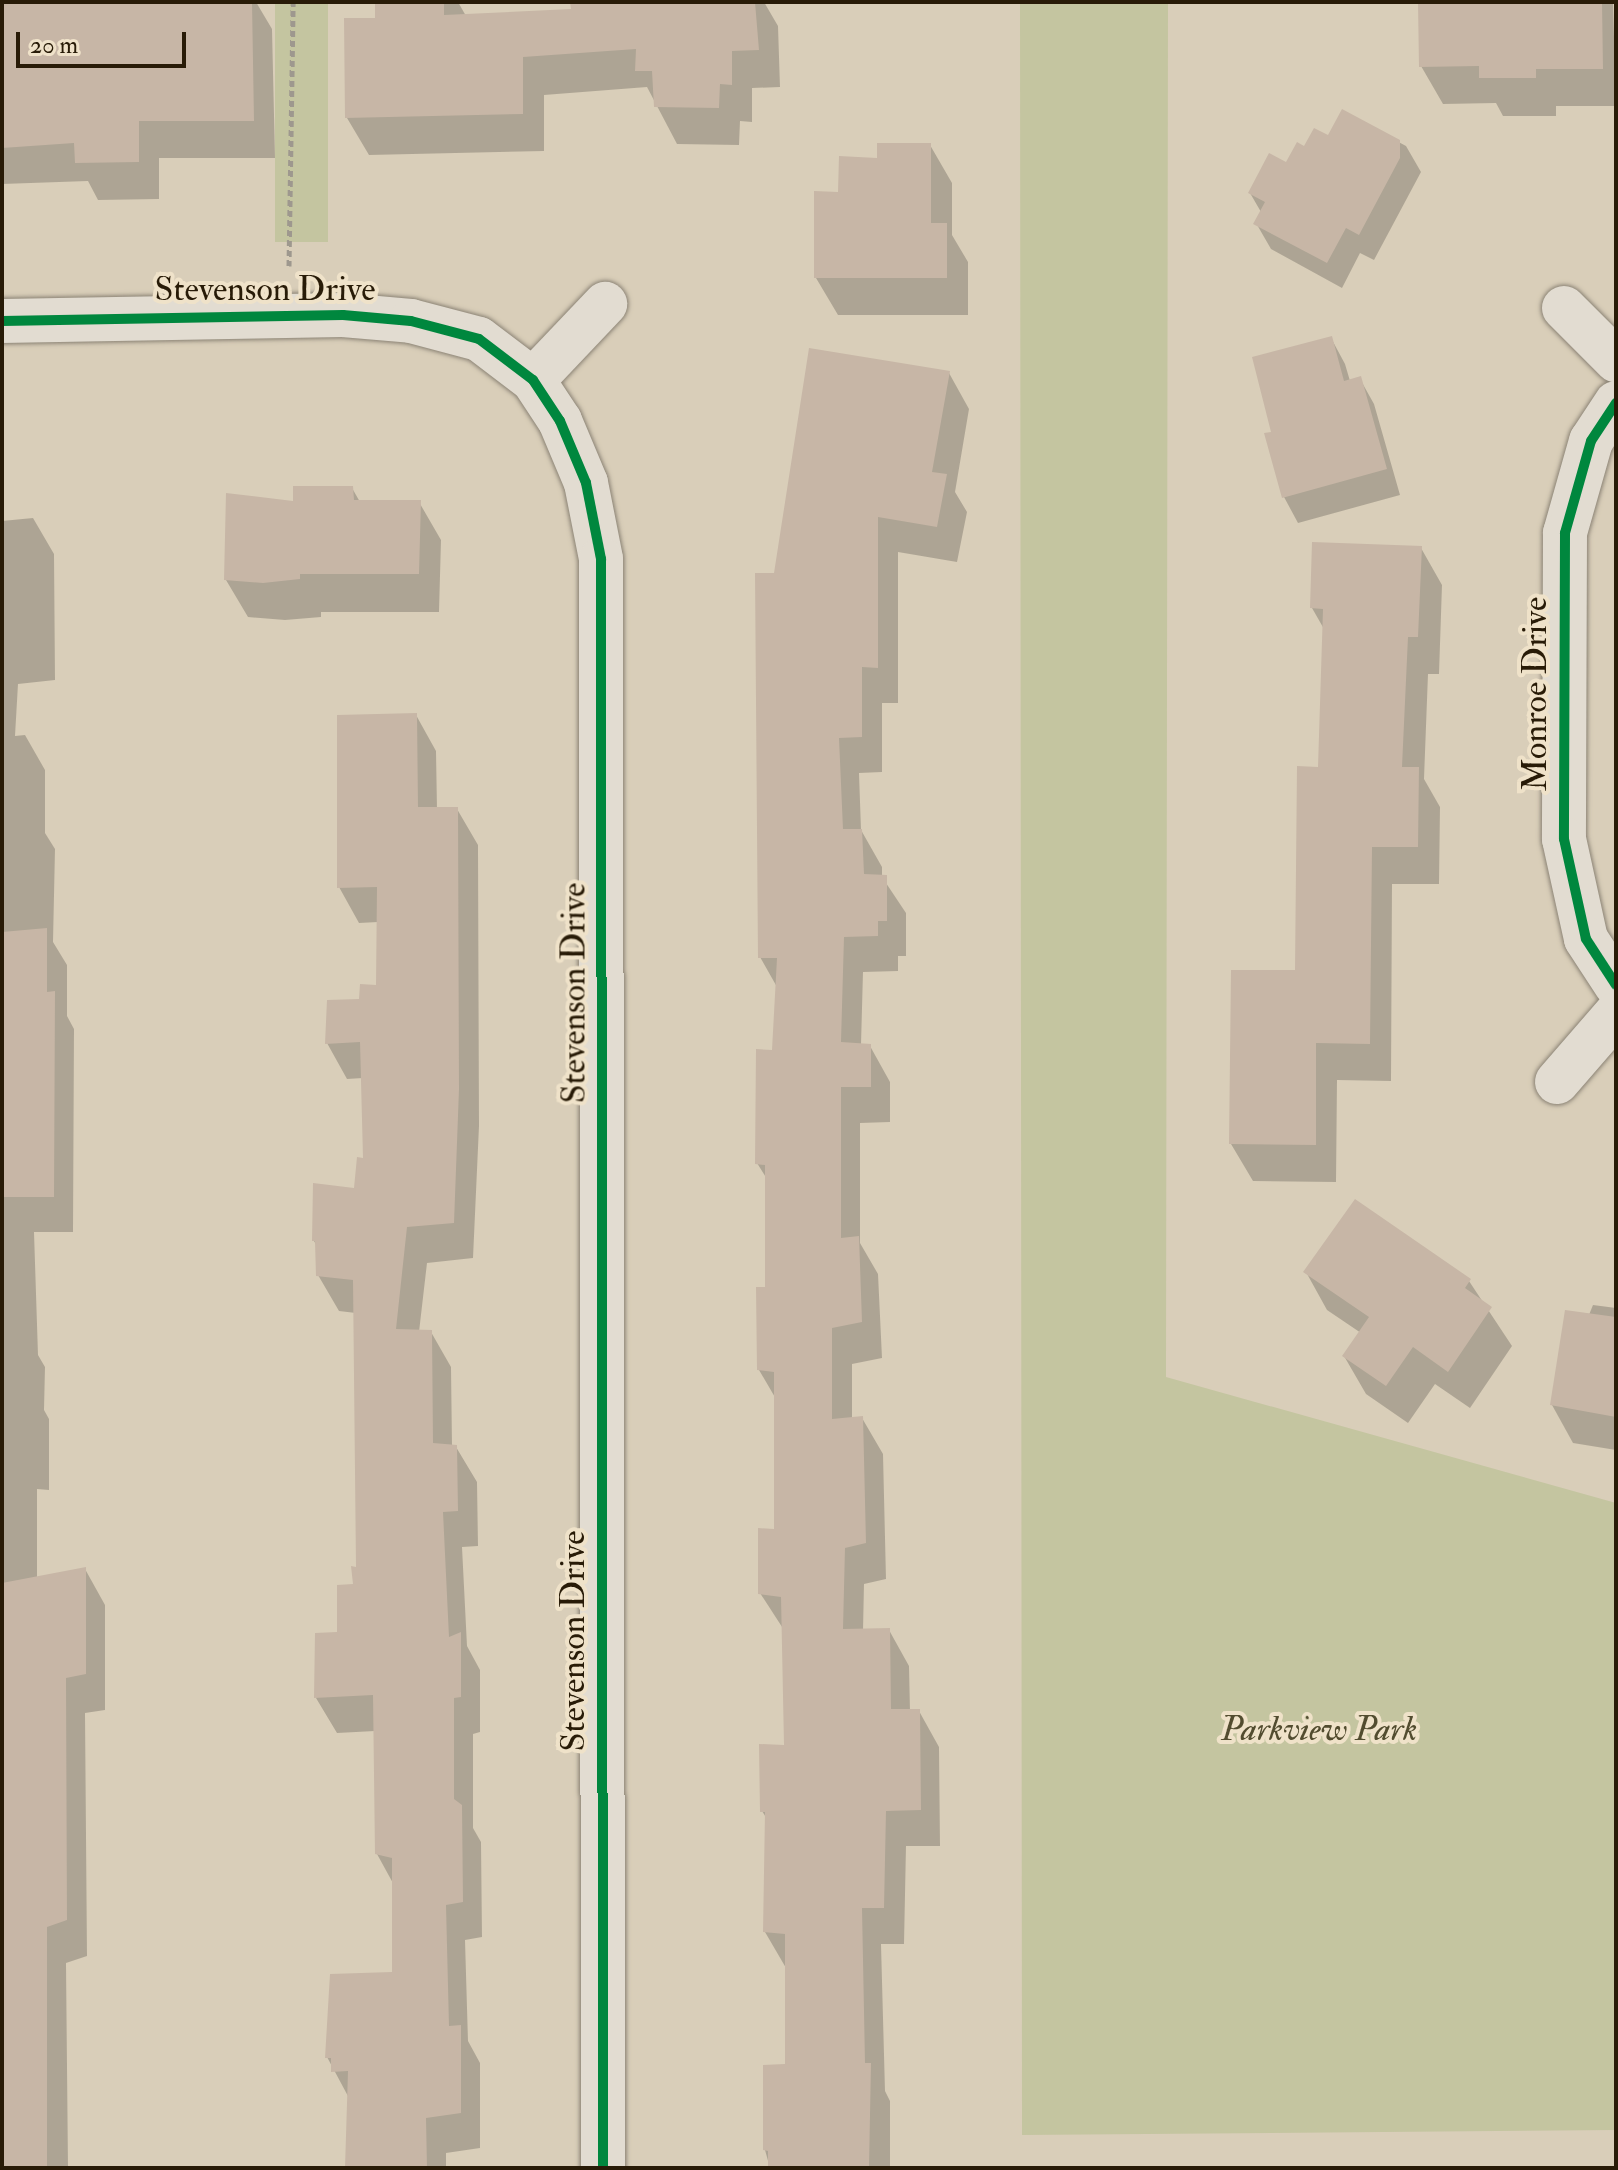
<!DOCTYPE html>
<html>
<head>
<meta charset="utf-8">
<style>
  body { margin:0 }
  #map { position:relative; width:1618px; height:2170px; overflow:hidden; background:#d9ceb9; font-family:"IM FELL Double Pica",serif }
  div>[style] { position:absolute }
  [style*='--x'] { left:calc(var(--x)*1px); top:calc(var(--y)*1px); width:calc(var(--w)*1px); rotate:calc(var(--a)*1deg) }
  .green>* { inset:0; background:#c4c5a0; transform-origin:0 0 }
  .shadow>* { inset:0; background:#0003 }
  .building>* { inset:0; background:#c7b6a6 }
  .path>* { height:5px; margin-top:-2.5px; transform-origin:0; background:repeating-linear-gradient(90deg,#9e988e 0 6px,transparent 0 10px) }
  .roads { filter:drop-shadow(0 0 2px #8b8375) drop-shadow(0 0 2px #8b8375) }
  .street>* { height:44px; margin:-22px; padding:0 22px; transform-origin:22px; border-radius:22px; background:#e2dcd1 }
  .cycleway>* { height:10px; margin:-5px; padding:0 5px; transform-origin:5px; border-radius:5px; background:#00873e }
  span { translate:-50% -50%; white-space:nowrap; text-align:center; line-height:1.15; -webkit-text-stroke:8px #efe2c9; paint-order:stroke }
  .street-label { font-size:34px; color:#281b07 }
  .park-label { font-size:34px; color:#524c2f; font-style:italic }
  .frame { position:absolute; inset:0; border:4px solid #281b07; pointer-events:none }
  .scale { position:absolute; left:16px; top:32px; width:170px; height:36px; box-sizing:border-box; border:4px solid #281b07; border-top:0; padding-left:10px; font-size:24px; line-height:28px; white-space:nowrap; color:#281b07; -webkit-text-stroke:6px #efe2c9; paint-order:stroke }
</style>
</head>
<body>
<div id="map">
  <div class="green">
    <i style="left:275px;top:2px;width:53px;height:240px"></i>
    <i style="clip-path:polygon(1020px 2px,1168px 2px,1166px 1377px,1616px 1503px,1616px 2130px,1022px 2135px)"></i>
  </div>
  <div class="shadow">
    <i style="clip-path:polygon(2px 2px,256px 2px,272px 29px,275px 158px,159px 158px,159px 199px,98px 200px,88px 181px,2px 184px)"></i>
    <i style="clip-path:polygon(377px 2px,458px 2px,466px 16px,573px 11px,572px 2px,764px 2px,778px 26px,780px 87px,752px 88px,752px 122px,740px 121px,739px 145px,677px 144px,647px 87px,544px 95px,544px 151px,369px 155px,347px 118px,377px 20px)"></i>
    <i style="clip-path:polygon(1420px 2px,1613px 2px,1616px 106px,1556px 106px,1556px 116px,1503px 116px,1496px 103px,1443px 104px,1421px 66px)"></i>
    <i style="clip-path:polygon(1343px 112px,1406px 146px,1421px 172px,1374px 260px,1360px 253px,1342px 288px,1271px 249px,1256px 223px,1261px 212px,1250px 193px,1305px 148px,1329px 138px)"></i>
    <i style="clip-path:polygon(930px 145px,952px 183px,952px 235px,968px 262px,968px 315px,838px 315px,816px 278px,840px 194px,879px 160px)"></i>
    <i style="clip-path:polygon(1331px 338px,1345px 364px,1350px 381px,1360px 379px,1374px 404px,1400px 495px,1298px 523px,1284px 497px,1274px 433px)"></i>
    <i style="clip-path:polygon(949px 373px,969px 409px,955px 492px,967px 512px,957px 562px,898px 552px,898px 703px,882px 703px,882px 772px,859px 773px,861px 830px,882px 867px,882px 877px,906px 913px,906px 956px,898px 956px,898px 971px,863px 972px,861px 1045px,870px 1046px,890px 1082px,890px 1122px,860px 1123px,860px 1243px,878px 1274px,882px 1358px,852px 1364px,852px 1419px,862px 1418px,883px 1454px,886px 1579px,864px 1584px,863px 1631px,889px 1630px,909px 1666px,910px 1711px,919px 1711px,939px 1747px,940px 1846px,906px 1846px,904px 1944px,881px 1944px,885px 2091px,890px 2101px,890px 2168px,770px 2168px,765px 2150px,787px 2066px,786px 1968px,765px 1932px,767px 1819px,762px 1811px,786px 1747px,784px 1630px,760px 1593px,776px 1532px,776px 1399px,759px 1370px,767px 1289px,767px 1179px,757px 1163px,774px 1052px,777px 987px,760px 957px,775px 575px)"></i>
    <i style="clip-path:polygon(352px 488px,360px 502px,419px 502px,441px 540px,439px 612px,321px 612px,321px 617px,285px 620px,248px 617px,226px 580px,295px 503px)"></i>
    <i style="clip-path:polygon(33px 518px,54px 554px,55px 680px,18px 684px,15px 736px,25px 735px,45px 770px,45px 833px,55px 849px,53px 942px,67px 965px,67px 1016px,74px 1029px,73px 1232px,34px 1232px,38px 1355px,45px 1367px,44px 1410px,49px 1419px,49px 1490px,37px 1489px,37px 1579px,85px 1569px,105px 1605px,105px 1710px,85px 1713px,87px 1956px,66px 1963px,68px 2168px,2px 2168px,2px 521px)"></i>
    <i style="clip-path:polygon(1421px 548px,1442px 585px,1439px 674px,1428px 674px,1424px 779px,1440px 807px,1439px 884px,1392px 884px,1391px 1081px,1337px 1080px,1336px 1182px,1253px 1181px,1231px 1144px,1297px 972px,1320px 769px,1324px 629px,1312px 608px)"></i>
    <i style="clip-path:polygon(416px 715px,436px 751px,437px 809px,457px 809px,478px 845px,479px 1126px,473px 1258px,427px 1263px,419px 1332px,431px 1332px,451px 1367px,452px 1446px,456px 1447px,477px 1482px,478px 1546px,462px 1547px,467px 1646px,480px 1670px,480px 1732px,473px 1734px,473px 1828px,481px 1842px,482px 1937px,465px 1940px,468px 2041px,480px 2063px,480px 2148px,446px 2153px,446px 2168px,347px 2168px,349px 2098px,327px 2057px,394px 1974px,394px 1885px,377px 1854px,375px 1731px,337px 1733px,316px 1698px,358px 1569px,356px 1313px,339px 1311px,318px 1275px,318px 1248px,314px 1241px,356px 1190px,366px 1160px,363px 1078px,347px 1079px,327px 1043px,360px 1001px,377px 987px,378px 922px,359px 923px,339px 887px)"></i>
    <i style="clip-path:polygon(1306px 1272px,1469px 1281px,1512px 1346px,1470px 1408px,1435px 1384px,1408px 1423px,1366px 1394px,1344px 1356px,1361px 1333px,1327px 1310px)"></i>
    <i style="clip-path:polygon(1593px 1305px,1616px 1308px,1616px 1450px,1573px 1443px,1552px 1405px)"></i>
  </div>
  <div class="building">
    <i style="clip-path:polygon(2px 2px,252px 2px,254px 121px,139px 121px,139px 162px,75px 163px,74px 143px,2px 148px)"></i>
    <i style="clip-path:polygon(375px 2px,444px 2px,444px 15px,571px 9px,570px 2px,755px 2px,759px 50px,732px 51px,732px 85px,720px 84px,719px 108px,654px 107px,652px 71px,635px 71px,636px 49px,523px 57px,523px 114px,345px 118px,344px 18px,375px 18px)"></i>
    <i style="clip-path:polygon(1418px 2px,1602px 2px,1603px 69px,1536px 69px,1536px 78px,1479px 78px,1479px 66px,1419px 67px)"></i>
    <i style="clip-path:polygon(1342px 109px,1400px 140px,1400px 158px,1359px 235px,1346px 228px,1327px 263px,1253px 224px,1265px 202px,1248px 193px,1269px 153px,1286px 162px,1297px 142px,1304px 146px,1314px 128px,1328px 135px)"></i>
    <i style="clip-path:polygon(877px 143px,931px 143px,931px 223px,947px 223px,947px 278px,814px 278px,814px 191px,838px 192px,839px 156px,877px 158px)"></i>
    <i style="clip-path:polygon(1332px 336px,1344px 381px,1361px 376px,1387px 469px,1282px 498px,1264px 433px,1271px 432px,1252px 357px)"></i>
    <i style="clip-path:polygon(809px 348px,950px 371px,932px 472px,947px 474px,937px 527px,878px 517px,878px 668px,862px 667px,862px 737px,839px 738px,843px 829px,862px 829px,864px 874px,887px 875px,887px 921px,878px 921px,878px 936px,844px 937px,841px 1042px,871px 1044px,871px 1087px,841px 1087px,841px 1238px,859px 1236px,862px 1322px,832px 1328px,832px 1419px,863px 1416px,866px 1543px,845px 1548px,843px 1629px,890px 1628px,891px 1709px,920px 1709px,921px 1810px,886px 1811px,884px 1908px,862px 1908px,865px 2063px,871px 2063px,869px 2168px,768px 2168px,768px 2151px,763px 2150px,763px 2065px,785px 2064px,785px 1934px,763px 1932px,765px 1812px,760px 1812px,759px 1744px,784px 1745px,781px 1597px,758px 1594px,758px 1528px,774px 1529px,774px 1372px,757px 1370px,756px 1287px,765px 1287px,765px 1165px,755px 1164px,756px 1049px,772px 1050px,777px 958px,758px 958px,755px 573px,774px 573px)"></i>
    <i style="clip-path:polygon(293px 486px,353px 486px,354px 500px,421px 500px,419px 574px,300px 574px,300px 579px,263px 583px,224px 580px,226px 493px,293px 501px)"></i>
    <i style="clip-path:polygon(1312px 542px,1422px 546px,1418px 637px,1408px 637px,1402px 767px,1419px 767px,1418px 847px,1372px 847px,1370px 1044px,1316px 1043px,1316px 1145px,1229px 1144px,1231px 970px,1295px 970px,1297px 766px,1318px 767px,1323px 609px,1310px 608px)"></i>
    <i style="clip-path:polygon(417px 713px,418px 807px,458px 807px,459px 1089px,454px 1223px,407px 1227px,396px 1329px,432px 1330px,433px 1443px,457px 1445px,458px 1511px,443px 1512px,449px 1637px,461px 1632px,461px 1697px,454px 1698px,454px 1799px,462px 1805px,463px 1902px,446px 1905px,449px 2026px,461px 2025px,461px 2113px,426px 2118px,427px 2168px,345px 2168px,348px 2071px,331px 2072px,331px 2058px,325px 2058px,330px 1974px,392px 1972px,392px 1858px,375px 1854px,373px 1695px,314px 1698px,315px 1633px,337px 1632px,337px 1585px,353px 1584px,351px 1566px,356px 1567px,353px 1280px,316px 1276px,315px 1241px,312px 1241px,313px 1183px,354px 1188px,357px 1157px,363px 1158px,360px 1042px,325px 1044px,327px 1000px,359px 999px,360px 984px,376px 985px,377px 887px,337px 888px,337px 715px)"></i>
    <i style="clip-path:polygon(47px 928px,47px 992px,55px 991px,54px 1197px,2px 1197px,2px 932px)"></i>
    <i style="clip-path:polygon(1355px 1199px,1471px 1279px,1465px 1288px,1492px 1307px,1448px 1372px,1413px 1347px,1386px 1386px,1342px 1356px,1369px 1317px,1303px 1272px)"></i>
    <i style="clip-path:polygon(1565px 1310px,1616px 1317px,1616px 1417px,1550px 1405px)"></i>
    <i style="clip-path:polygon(86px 1567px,86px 1674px,66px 1678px,67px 1920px,47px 1927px,47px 2168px,2px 2168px,2px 1583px)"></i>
  </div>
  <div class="path">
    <i style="--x:289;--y:266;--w:264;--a:-89.1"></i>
  </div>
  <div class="roads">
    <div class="street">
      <i style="--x:1564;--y:308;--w:74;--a:45"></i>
      <i style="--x:2;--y:321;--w:341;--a:-1"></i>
      <i style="--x:343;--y:315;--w:68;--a:5"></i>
      <i style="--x:411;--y:321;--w:70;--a:14.8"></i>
      <i style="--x:479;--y:339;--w:68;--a:37.2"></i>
      <i style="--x:533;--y:380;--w:49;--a:56.6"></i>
      <i style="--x:560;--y:421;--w:67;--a:67.2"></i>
      <i style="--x:586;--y:483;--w:77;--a:78.8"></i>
      <i style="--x:601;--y:559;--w:1609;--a:89.93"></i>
      <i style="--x:533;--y:380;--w:105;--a:-46.5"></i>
      <i style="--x:1616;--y:403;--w:45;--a:123.3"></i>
      <i style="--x:1591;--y:441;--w:96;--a:105.8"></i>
      <i style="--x:1565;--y:533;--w:306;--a:90.2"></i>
      <i style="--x:1564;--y:839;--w:102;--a:77.6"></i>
      <i style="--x:1586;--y:939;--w:55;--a:56.9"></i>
      <i style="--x:1557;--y:1082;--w:90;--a:-49.1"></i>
    </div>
  </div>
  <div class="cycleway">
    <i style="--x:2;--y:321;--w:341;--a:-1"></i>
    <i style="--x:343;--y:315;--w:68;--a:5"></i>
    <i style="--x:411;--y:321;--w:70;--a:14.8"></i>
    <i style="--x:479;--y:339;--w:68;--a:37.2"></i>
    <i style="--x:533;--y:380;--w:49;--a:56.6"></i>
    <i style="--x:560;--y:421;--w:67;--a:67.2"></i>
    <i style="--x:586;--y:483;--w:77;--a:78.8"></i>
    <i style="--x:601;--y:559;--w:1609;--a:89.93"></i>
    <i style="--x:1616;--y:403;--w:45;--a:123.3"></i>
    <i style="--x:1591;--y:441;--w:96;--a:105.8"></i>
    <i style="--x:1565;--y:533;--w:306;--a:90.2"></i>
    <i style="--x:1564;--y:839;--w:102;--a:77.6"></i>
    <i style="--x:1586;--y:939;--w:55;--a:56.9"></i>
  </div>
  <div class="street-label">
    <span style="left:265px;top:290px">Stevenson Drive</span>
    <span style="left:1536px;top:694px;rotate:-90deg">Monroe Drive</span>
    <span style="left:574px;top:993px;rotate:-90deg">Stevenson Drive</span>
    <span style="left:574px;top:1641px;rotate:-90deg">Stevenson Drive</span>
  </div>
  <div class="park-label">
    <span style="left:1319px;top:1730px">Parkview Park</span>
  </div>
  <div class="frame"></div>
  <div class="scale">20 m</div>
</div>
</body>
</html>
